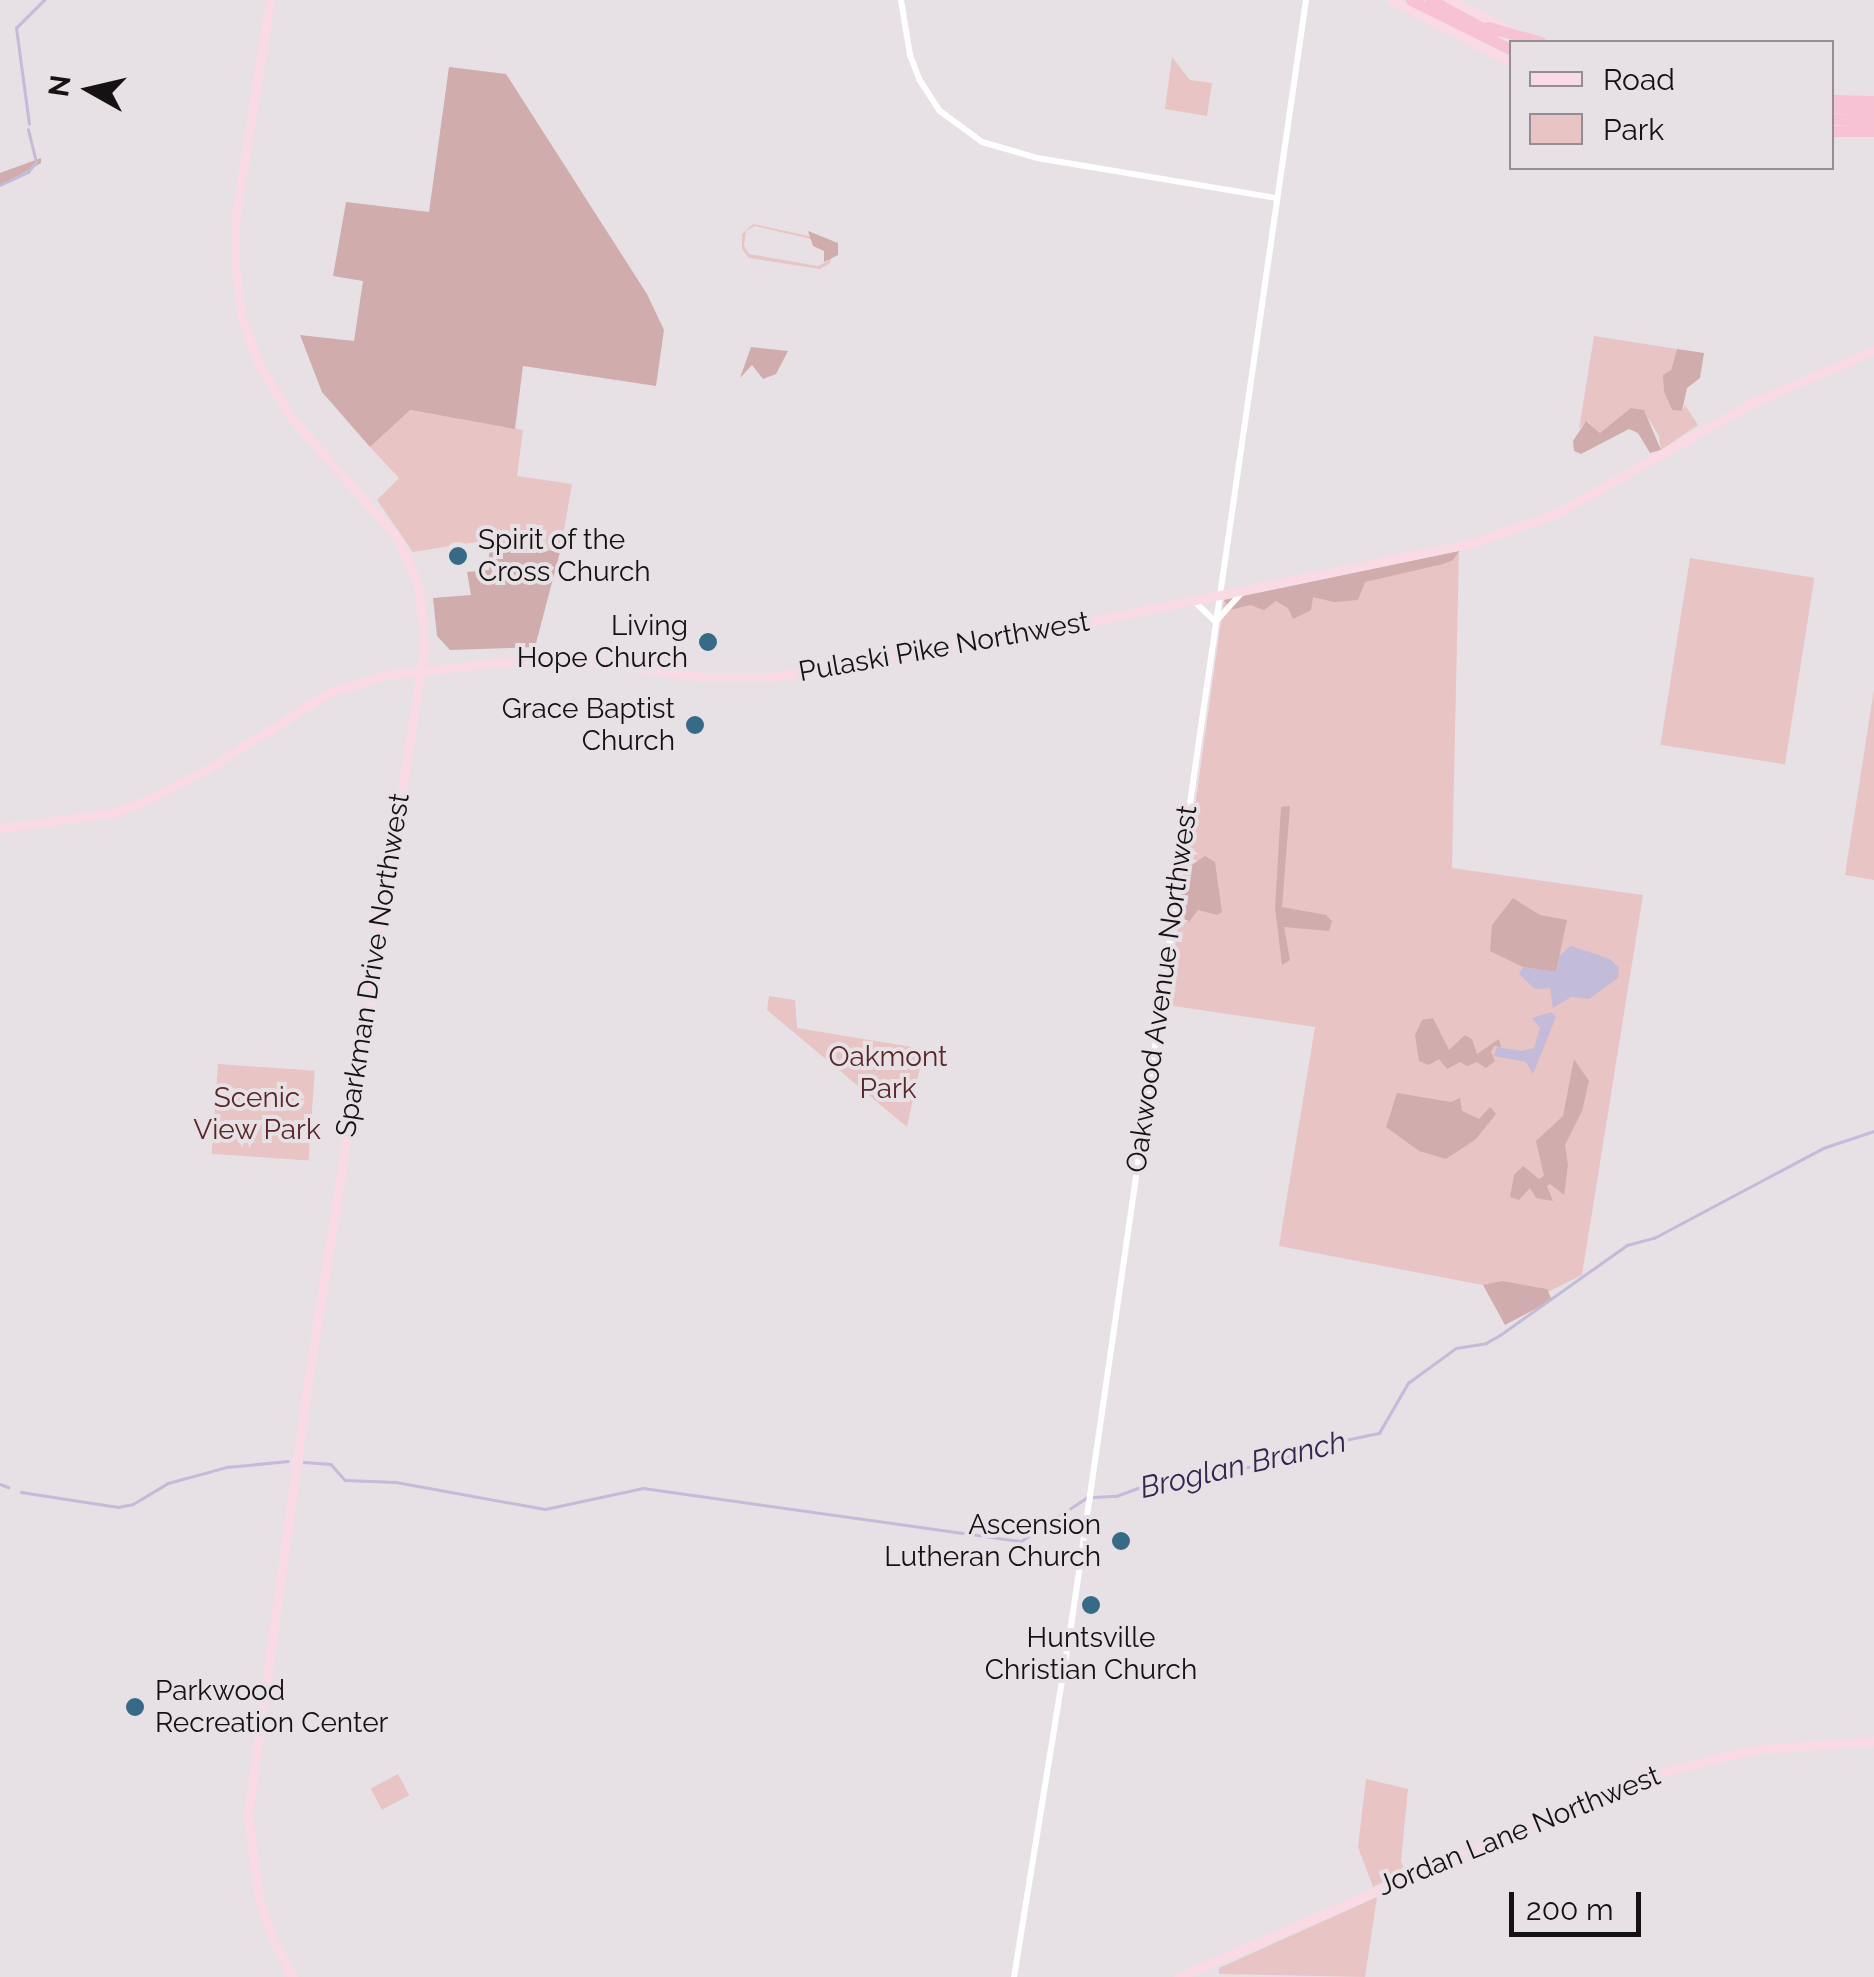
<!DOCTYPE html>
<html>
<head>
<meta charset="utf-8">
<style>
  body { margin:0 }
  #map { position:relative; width:1874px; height:1977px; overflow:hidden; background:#e7e1e5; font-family:Raleway,sans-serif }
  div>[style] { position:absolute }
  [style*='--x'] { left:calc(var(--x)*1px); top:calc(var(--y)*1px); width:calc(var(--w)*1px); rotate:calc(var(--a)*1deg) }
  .green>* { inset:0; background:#e8c4c4; transform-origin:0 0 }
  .forest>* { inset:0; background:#d0acac }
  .water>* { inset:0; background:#c2bbd9 }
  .stream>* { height:2.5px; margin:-1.25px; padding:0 1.25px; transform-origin:1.25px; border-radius:1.25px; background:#c2bbd9 }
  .minor>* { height:6px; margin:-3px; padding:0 3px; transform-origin:3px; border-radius:3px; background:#fff }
  .major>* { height:9px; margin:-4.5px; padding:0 4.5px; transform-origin:4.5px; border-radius:4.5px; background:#fadae5 }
  .highway>* { height:11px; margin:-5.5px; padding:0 5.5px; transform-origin:5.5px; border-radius:5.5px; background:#f7c2d3 }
  .dots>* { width:28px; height:28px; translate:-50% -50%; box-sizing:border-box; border:5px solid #e7e1e5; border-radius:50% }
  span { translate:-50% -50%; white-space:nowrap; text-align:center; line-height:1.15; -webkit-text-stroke:8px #e7e1e5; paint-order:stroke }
  .poi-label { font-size:28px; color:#141213 }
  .left { translate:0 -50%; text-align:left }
  .right { translate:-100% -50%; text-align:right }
  .street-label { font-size:28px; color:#141213 }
  .park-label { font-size:28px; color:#58272a }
  .water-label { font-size:30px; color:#32264f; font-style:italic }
  .legend { position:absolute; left:1509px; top:40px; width:325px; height:130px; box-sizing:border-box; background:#e7e1e5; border:2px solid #938e91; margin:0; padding:12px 18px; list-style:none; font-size:30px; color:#141213 }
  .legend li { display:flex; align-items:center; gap:20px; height:50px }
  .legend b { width:50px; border:2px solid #938e91 }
  .north { position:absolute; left:40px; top:40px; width:100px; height:100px; -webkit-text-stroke:8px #e7e1e5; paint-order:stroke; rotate:278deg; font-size:28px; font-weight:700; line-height:40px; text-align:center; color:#141213 }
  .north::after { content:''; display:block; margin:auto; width:35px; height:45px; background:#141213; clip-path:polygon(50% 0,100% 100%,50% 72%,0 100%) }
  .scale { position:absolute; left:1509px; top:1892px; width:132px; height:45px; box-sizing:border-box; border:5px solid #141213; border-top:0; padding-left:12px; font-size:30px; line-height:35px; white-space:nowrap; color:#141213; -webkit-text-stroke:8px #e7e1e5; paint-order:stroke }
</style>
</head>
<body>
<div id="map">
  <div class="green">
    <i style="clip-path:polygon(1172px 57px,1190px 80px,1212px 83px,1207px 116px,1165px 109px)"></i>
    <i style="clip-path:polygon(evenodd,753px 224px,818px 238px,832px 256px,830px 263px,820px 269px,749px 258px,742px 249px,742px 234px,753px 224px,755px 226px,811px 239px,829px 253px,828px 261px,818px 266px,749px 254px,744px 246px,746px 231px,755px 226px)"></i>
    <i style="clip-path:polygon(1594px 336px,1677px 349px,1664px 392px,1672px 410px,1682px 411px,1685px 405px,1698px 425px,1661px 450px,1659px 436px,1643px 410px,1600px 433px,1587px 421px,1579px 429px)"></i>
    <i style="clip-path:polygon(409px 410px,523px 430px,517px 476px,572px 484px,560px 552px,489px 540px,413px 552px,377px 500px,399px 478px,370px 447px)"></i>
    <i style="clip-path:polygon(1459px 551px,1452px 868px,1643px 895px,1582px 1275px,1540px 1296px,1279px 1246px,1315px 1027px,1167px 1005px,1224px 600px)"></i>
    <i style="left:1690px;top:558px;width:126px;height:189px;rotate:9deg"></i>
    <i style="clip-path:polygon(1874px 689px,1874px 880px,1845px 875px)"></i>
    <i style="clip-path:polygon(769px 996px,795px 1000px,797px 1028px,924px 1049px,907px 1127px,767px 1010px)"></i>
    <i style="left:218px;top:1064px;width:97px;height:90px;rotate:4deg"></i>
    <i style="left:398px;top:1774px;width:24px;height:31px;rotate:62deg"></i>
    <i style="clip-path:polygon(1366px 1779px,1408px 1789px,1401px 1861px,1405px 1871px,1373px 1887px,1358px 1847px)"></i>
    <i style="clip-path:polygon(1377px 1897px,1365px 1977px,1219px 1974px,1219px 1968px)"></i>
  </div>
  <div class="forest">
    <i style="clip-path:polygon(449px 67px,506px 74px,647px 294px,664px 330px,656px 386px,523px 366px,515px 429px,410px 410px,370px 447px,322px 392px,300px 335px,354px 341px,363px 281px,333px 276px,346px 202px,429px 212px)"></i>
    <i style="clip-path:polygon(41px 158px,41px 163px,0 186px,0 173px)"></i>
    <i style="clip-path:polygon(808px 231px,838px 243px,838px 255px,824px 262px,824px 251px,813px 246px)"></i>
    <i style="clip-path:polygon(751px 347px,788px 351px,776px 374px,763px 379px,752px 365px,740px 378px)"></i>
    <i style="clip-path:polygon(1677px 349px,1704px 353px,1700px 378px,1687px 388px,1682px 411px,1672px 410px,1664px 392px,1663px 375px,1671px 370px)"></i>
    <i style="clip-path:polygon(1631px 408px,1644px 410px,1661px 450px,1650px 453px,1638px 433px,1629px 429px,1581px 454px,1574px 451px,1573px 441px,1586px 421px,1600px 433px)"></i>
    <i style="clip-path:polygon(489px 540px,560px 552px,535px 647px,450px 650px,437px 636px,433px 598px,471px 595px,467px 572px,489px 570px)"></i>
    <i style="clip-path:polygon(1459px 551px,1453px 560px,1443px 564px,1365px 582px,1358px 600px,1334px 602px,1313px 597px,1311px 610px,1293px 619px,1288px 608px,1276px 601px,1264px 610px,1250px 605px,1230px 610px,1224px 600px)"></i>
    <i style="clip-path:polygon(1290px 806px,1282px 907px,1326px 915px,1332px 921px,1329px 931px,1284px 927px,1290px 960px,1282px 965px,1275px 908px,1281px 807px)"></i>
    <i style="clip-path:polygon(1205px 856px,1215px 862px,1222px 912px,1217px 915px,1198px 910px,1189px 922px,1178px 922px,1183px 871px)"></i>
    <i style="clip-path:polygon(1513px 898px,1540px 915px,1567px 920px,1556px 972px,1523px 967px,1490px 951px,1492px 925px)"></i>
    <i style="clip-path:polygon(1433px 1018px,1449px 1050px,1465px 1035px,1472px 1039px,1477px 1054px,1499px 1039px,1501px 1047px,1494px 1046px,1491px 1052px,1495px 1061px,1486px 1068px,1477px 1062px,1467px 1066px,1460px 1062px,1447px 1069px,1439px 1059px,1429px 1065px,1419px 1061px,1415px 1035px,1422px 1020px)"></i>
    <i style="clip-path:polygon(1574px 1059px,1589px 1081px,1582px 1111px,1565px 1145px,1568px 1165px,1564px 1195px,1550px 1184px,1547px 1186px,1553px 1201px,1536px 1198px,1530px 1188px,1519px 1200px,1510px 1197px,1514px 1175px,1523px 1166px,1539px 1179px,1544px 1176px,1536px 1141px,1563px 1116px)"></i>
    <i style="clip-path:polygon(1397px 1093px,1451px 1102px,1460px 1098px,1462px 1111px,1479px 1119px,1490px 1107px,1496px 1114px,1476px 1139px,1446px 1159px,1419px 1151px,1386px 1127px)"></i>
    <i style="clip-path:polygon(1502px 1281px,1547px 1289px,1552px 1300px,1505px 1325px,1483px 1285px)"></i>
  </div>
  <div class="water">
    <i style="clip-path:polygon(1571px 946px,1610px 959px,1619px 968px,1618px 978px,1589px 999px,1571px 997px,1553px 1008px,1550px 988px,1535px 989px,1519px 974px,1523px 967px,1556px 972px,1560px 955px)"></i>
    <i style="clip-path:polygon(1551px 1012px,1556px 1017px,1533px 1074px,1526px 1062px,1494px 1056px,1497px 1047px,1522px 1051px,1534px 1048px,1540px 1028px,1532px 1018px)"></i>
  </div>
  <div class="stream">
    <i style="--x:29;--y:124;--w:97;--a:-97.7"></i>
    <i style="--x:16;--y:28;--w:40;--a:-45"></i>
    <i style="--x:0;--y:185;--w:31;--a:-25"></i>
    <i style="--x:28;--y:172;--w:13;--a:-51"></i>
    <i style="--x:36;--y:162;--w:33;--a:-104"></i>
    <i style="--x:304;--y:1462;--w:27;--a:4"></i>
    <i style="--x:331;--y:1464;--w:21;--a:49"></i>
    <i style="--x:345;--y:1480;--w:51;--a:2.2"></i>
    <i style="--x:396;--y:1482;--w:151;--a:10.3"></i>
    <i style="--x:545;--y:1509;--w:100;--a:-12.1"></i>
    <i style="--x:643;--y:1488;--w:382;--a:8"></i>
    <i style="--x:1021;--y:1541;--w:78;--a:-33.5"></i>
    <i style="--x:0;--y:1484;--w:9;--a:21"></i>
    <i style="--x:21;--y:1492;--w:98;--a:8.8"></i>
    <i style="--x:118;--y:1507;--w:15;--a:-11"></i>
    <i style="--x:133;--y:1504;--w:41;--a:-31"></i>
    <i style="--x:168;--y:1483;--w:61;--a:-15.2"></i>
    <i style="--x:227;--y:1467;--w:61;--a:-5.6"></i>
    <i style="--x:1094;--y:1497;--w:22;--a:-3"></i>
    <i style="--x:1116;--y:1496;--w:59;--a:-20"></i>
    <i style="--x:1171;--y:1476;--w:103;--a:-6.7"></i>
    <i style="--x:1273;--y:1464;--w:37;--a:-26"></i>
    <i style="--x:1306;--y:1448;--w:75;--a:-11.6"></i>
    <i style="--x:1379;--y:1433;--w:58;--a:-59.9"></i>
    <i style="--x:1408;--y:1383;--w:59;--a:-36.1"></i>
    <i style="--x:1456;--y:1348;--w:30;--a:-9"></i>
    <i style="--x:1486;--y:1343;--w:16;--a:-30"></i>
    <i style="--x:1500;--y:1335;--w:156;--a:-35.3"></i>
    <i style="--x:1627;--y:1245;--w:28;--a:-15"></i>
    <i style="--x:1654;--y:1238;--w:191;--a:-28"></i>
    <i style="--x:1823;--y:1148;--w:54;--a:-18.4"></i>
  </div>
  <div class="minor">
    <i style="--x:901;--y:0;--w:56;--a:80.7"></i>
    <i style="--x:910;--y:55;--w:26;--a:69"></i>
    <i style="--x:919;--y:79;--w:38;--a:57"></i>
    <i style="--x:940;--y:111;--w:52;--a:36.4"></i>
    <i style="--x:982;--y:142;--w:57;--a:16.2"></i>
    <i style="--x:1037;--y:158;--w:243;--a:9.5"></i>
    <i style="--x:1194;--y:601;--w:29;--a:44"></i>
    <i style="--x:1218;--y:619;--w:36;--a:-48"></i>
    <i style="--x:1014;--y:1977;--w:369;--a:-80.8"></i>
    <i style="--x:1073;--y:1613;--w:1630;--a:-81.78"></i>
  </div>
  <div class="major">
    <i style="--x:270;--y:0;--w:224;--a:99"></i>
    <i style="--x:235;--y:221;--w:43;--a:90"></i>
    <i style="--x:235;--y:264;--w:55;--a:82.7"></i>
    <i style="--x:242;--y:319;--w:44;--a:69.9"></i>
    <i style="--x:257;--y:360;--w:64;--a:59.8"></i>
    <i style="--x:289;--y:415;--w:165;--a:48.7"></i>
    <i style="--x:398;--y:539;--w:50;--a:66.5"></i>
    <i style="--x:418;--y:585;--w:41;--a:83"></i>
    <i style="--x:423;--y:626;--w:25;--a:88"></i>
    <i style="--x:424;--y:651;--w:740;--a:99.02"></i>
    <i style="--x:308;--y:1382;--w:437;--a:97.9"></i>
    <i style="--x:248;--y:1815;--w:85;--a:82.5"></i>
    <i style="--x:259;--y:1899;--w:41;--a:71.6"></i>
    <i style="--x:272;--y:1938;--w:44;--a:61.7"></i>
    <i style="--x:1391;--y:0;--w:136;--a:27.5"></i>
    <i style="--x:1450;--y:0;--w:63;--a:26.6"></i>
    <i style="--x:0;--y:828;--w:114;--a:-7.6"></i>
    <i style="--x:113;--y:813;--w:39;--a:-21"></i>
    <i style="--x:149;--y:799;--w:65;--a:-27.3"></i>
    <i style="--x:207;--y:769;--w:145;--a:-32"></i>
    <i style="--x:330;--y:692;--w:58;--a:-17.2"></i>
    <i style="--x:385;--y:675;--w:145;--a:-6.3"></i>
    <i style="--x:529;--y:659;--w:60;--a:1.9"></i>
    <i style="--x:589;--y:661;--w:115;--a:8"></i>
    <i style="--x:703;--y:677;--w:71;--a:0"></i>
    <i style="--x:774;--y:677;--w:319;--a:-9.9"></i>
    <i style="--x:1088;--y:622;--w:392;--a:-11.6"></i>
    <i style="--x:1472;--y:543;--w:88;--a:-19.3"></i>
    <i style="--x:1555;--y:514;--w:224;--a:-29.4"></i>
    <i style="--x:1750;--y:404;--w:135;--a:-23.5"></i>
    <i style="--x:1178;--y:1977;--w:501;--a:-23.39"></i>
    <i style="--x:1638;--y:1778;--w:118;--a:-13.7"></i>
    <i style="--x:1753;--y:1750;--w:121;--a:-4.3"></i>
  </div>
  <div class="highway">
    <i style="--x:1411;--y:0;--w:113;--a:26.3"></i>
    <i style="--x:1431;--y:0;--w:71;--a:28.7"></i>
    <i style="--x:1488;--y:27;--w:55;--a:15.8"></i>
    <i style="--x:1832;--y:100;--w:42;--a:1.4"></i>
    <i style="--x:1832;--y:107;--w:42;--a:6.8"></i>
    <i style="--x:1832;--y:119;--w:42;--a:2.7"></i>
    <i style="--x:1832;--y:131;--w:42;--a:0"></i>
  </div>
  <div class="dots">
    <i style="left:458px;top:556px;background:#356b86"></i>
    <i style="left:708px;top:642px;background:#356b86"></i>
    <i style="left:695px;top:725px;background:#356b86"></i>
    <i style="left:1121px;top:1541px;background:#356b86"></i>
    <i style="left:1091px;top:1605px;background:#356b86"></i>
    <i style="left:135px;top:1707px;background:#356b86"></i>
  </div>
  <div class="poi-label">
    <span class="left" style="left:478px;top:556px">Spirit of the<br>Cross Church</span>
    <span class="right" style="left:688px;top:642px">Living<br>Hope Church</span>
    <span class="right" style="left:675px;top:725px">Grace Baptist<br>Church</span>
    <span class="right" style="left:1101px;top:1541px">Ascension<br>Lutheran Church</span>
    <span style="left:1091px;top:1654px">Huntsville<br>Christian Church</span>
    <span class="left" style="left:155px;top:1707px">Parkwood<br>Recreation Center</span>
  </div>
  <div class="street-label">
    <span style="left:944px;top:647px;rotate:-10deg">Pulaski Pike Northwest</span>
    <span style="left:373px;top:965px;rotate:-81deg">Sparkman Drive Northwest</span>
    <span style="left:1162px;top:989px;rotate:-82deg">Oakwood Avenue Northwest</span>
    <span style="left:1519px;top:1831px;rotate:-22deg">Jordan Lane Northwest</span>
  </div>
  <div class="park-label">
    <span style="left:888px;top:1073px">Oakmont<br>Park</span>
    <span style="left:257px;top:1114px">Scenic<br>View Park</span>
  </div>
  <div class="water-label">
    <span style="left:1243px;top:1465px;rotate:-13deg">Broglan Branch</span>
  </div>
  <ul class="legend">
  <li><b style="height:12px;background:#fadae5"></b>Road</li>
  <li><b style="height:28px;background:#e8c4c4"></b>Park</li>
  </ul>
  <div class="north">N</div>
  <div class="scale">200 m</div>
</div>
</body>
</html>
